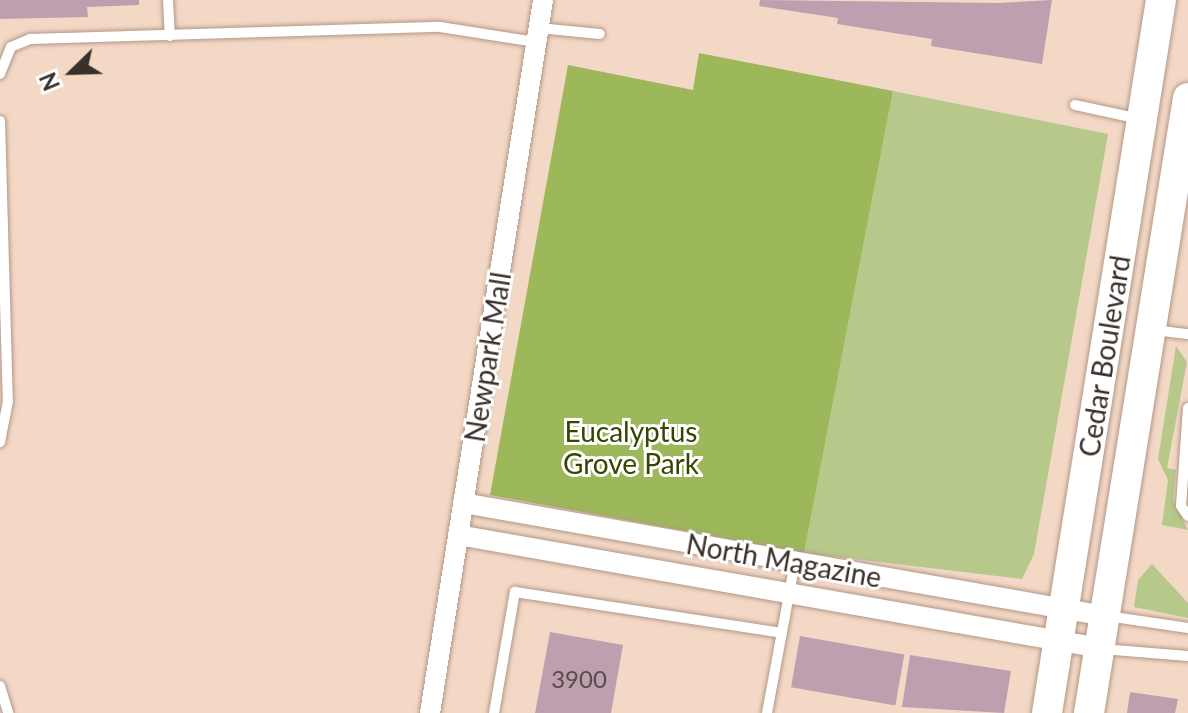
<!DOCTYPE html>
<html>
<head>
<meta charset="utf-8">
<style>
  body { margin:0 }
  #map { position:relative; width:1188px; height:713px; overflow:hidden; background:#f4d8c6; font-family:Lato,sans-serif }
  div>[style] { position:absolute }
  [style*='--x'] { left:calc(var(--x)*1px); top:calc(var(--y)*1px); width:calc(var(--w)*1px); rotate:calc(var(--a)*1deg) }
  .green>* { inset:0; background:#b6c98b }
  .forest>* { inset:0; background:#9db75b }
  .building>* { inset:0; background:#bda0b0; transform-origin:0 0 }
  .roads { filter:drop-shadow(0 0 2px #b29787) drop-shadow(0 0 2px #b29787) }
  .service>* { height:10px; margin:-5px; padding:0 5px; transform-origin:5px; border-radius:5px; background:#fff }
  .minor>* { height:20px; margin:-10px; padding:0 10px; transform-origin:10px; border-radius:10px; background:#fff }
  .secondary>* { height:30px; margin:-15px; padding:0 15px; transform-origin:15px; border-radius:15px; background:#fff }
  span { translate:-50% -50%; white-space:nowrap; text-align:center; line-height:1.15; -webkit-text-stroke:6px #fff; paint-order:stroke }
  .number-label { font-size:24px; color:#5b4b4b }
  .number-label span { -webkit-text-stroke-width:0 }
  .street-label { font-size:28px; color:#3a2f29 }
  .park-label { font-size:28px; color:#364500 }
  .north { position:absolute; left:32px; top:32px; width:80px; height:80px; -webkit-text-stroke:6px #fff; paint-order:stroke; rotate:247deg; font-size:22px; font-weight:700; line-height:32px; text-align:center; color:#3a2f29 }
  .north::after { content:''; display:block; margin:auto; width:28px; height:36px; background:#3a2f29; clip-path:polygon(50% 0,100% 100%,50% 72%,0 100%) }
</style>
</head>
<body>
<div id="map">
  <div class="green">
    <i style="clip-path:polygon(893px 91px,1108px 134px,1034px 554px,1022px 579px,804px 553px)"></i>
    <i style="clip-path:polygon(1176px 346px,1187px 362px,1167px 468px,1176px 470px,1173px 500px,1188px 530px,1162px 525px,1168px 480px,1158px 459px)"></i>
    <i style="clip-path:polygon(1152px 564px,1188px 603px,1188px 618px,1134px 607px,1138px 580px)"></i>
  </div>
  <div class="forest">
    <i style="clip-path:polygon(699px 53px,893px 91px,804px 553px,490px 495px,568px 65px,693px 90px)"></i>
  </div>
  <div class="building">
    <i style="clip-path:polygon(0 0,139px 0,139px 5px,87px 7px,88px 17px,0 19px)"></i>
    <i style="clip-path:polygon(760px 0,999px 3px,1052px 0,1042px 64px,931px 46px,932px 39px,837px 24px,838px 18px,759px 6px)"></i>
    <i style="clip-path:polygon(550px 632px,623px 645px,611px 713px,535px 713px)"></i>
    <i style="left:800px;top:636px;width:106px;height:52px;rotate:10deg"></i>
    <i style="clip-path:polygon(910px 655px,1011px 671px,1004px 713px,902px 707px)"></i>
    <i style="clip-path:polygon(1130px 692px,1178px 699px,1175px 713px,1127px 713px)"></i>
  </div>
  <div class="roads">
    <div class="service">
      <i style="--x:168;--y:0;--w:36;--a:87"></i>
      <i style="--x:539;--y:28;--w:61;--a:5.6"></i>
      <i style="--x:0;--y:74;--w:29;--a:-68"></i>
      <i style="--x:11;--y:47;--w:21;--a:-23"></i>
      <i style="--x:30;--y:39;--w:410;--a:-1.7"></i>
      <i style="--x:440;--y:27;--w:97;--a:8.9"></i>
      <i style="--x:1075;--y:105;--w:66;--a:12.2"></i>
      <i style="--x:0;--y:121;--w:280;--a:88.4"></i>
      <i style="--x:8;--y:401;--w:42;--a:101"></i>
      <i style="--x:1154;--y:330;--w:34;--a:7"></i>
      <i style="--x:1188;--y:408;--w:98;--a:94.1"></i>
      <i style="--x:1181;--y:506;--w:12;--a:55"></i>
      <i style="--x:1107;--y:616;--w:82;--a:8.4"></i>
      <i style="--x:1102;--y:649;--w:86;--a:4.7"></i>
      <i style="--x:0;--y:686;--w:28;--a:73"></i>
      <i style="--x:494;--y:713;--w:123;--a:-80.2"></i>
      <i style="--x:515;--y:592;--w:270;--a:8.7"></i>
      <i style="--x:767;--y:713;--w:154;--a:-79.5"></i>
    </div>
    <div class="minor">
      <i style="--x:463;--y:503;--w:652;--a:9.98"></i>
      <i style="--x:458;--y:535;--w:652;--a:9.98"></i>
      <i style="--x:430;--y:713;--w:722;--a:-80.99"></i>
    </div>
    <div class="secondary">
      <i style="--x:1047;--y:713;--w:722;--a:-80.92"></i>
      <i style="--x:1089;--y:713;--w:623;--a:-80.86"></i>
    </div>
  </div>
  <div class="number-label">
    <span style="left:579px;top:679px">3900</span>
  </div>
  <div class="street-label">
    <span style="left:1104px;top:356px;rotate:-81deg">Cedar Boulevard</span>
    <span style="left:487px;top:357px;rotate:-81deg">Newpark Mall</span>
    <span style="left:784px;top:560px;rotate:10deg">North Magazine</span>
  </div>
  <div class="park-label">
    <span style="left:631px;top:447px">Eucalyptus<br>Grove Park</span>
  </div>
  <div class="north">N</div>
</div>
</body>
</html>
